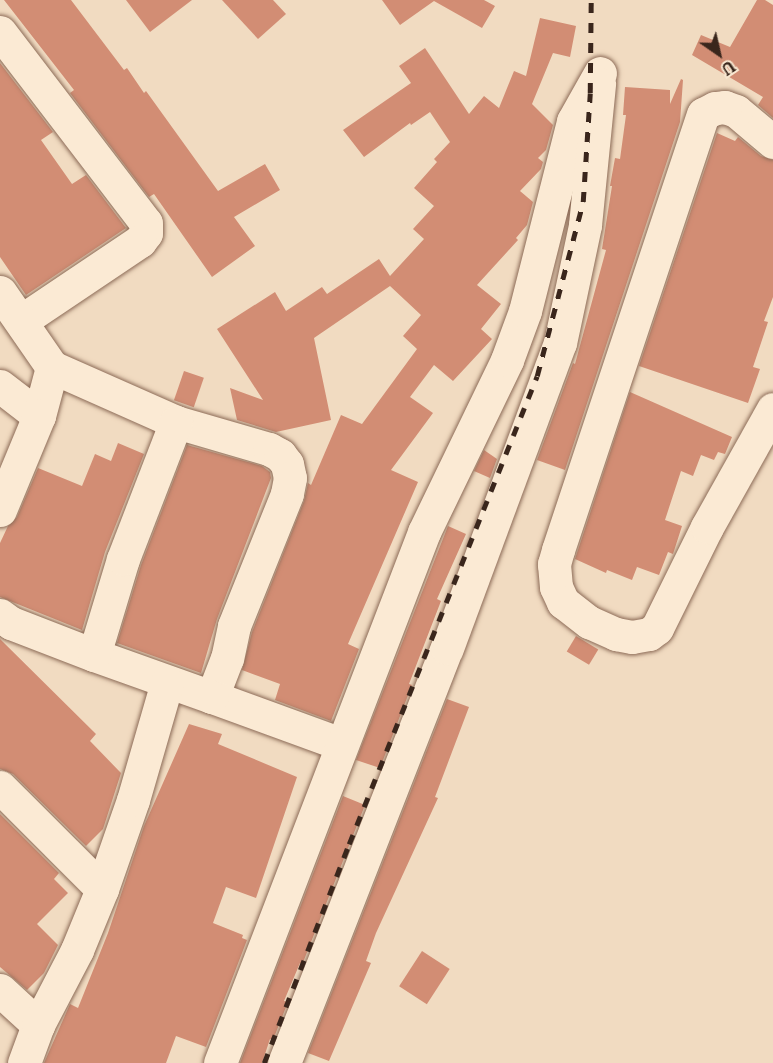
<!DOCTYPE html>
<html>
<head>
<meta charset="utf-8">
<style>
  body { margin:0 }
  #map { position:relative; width:773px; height:1063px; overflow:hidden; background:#f1dbc1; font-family:Literata,serif }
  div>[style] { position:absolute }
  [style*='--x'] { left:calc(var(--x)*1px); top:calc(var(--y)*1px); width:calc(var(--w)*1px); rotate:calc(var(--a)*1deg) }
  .building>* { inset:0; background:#d28d74; transform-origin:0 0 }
  .roads { filter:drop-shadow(0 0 2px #8c6b57) drop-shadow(0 0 2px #8c6b57) }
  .minor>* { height:33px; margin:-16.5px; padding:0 16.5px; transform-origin:16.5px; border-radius:16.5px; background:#fbead4 }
  .rail>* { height:4.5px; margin-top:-2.25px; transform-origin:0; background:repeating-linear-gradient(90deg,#3a261c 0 10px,transparent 0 20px) }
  span { translate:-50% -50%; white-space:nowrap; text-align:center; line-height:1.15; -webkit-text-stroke:4.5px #f8e7d1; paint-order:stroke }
  .north { position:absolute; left:689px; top:24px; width:60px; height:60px; -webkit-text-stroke:4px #f8e7d1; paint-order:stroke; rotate:146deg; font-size:16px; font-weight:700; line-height:24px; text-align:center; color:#3a261c }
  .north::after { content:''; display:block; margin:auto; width:21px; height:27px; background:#3a261c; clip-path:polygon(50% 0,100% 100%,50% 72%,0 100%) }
</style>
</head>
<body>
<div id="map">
  <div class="building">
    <i style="clip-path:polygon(4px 0,71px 0,124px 70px,127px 68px,144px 93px,146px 91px,218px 191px,265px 164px,280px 190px,234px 217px,255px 246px,212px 277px,154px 194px,149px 197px,70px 93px,74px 90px)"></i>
    <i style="clip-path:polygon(126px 0,192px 0,150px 32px)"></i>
    <i style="clip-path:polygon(222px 0,273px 0,286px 14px,258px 39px)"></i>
    <i style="clip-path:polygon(382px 0,484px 0,495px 6px,482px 28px,434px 1px,400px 25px)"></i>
    <i style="clip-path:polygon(757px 0,765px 0,773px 5px,773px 118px,758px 105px,763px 97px,692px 55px,701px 35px,730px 47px)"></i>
    <i style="clip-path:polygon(540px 18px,576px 26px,570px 57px,553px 53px,532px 104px,553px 125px,546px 150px,538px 158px,543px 162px,541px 169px,520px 191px,533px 202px,527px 225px,516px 238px,518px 240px,477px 285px,501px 304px,481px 329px,492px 339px,453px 381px,434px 365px,410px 397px,433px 413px,391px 470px,418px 482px,348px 644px,359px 649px,331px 721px,275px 700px,280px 684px,242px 670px,252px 632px,304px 501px,308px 483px,311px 485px,341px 415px,362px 424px,417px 349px,403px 336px,421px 315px,390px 286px,314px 338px,331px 420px,276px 432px,237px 420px,230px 388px,263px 400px,217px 329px,275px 292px,286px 311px,322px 287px,327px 294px,379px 259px,390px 276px,424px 239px,413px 229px,434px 206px,414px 188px,437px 162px,434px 159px,450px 142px,430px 112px,411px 125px,410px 123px,364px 157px,343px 130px,411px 83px,399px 66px,425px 48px,469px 114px,484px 96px,499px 108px,514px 71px,526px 76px)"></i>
    <i style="clip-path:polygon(0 63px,53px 132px,41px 140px,72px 184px,86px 175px,126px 228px,26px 295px,0 257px)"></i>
    <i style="clip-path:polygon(681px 79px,683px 80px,680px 122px,565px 470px,537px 460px,573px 363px,575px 364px,606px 250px,602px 249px,612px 186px,610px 186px,615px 158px,620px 159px,626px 115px,623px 115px,625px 87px,670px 90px,670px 104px)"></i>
    <i style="clip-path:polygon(717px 133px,735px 141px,738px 137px,761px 156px,773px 160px,773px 297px,764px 321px,768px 322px,753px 367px,760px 369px,748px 403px,639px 366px)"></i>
    <i style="left:184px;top:371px;width:21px;height:31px;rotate:19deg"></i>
    <i style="clip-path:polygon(630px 392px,732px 437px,725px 454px,718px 452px,714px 460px,701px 455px,693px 476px,681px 471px,665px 520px,682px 526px,673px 554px,668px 552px,659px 575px,637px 567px,632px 580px,607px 570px,606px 573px,575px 559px)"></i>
    <i style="clip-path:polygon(118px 443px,144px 454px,105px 552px,82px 630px,0 597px,0 543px,8px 526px,17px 517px,38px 468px,82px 486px,95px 454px,111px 461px)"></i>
    <i style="clip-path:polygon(187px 445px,262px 466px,270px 472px,271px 478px,217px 619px,201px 673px,117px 643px,141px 565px)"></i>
    <i style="clip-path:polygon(484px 450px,497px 459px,490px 478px,474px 471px)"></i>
    <i style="clip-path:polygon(448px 526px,466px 534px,437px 599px,441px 601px,409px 684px,412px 685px,380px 768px,356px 760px)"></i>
    <i style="left:576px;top:636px;width:26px;height:18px;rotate:31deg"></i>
    <i style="clip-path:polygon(0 639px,96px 734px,90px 741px,121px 773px,103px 829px,86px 846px,13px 774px,0 769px)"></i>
    <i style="clip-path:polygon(447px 699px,469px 707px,435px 797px,438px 798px,376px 933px,366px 961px,371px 963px,329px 1061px,308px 1053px)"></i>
    <i style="clip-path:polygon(189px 724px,222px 734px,218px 744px,297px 777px,256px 898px,226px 887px,213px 923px,243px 935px,242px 938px,247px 940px,206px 1047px,176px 1036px,166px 1063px,44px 1063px,70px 1004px,78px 1008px,108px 933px,144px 826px)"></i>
    <i style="clip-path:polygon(343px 796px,365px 805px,302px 965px,300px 963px,284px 1001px,288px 1002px,273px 1040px,270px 1039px,262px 1063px,240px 1063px)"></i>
    <i style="clip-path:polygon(0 814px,59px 873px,54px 879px,68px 893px,37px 924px,58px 945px,44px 973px,27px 990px,0 967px)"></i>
    <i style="left:422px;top:951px;width:33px;height:42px;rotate:33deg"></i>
  </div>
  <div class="roads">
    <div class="minor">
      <i style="--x:0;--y:32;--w:240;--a:52.6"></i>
      <i style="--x:146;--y:223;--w:10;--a:90"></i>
      <i style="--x:146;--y:233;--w:10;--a:127"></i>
      <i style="--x:140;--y:241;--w:143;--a:146.1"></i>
      <i style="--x:773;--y:142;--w:48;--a:-140"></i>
      <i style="--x:736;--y:111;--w:12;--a:-160"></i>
      <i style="--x:725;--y:107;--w:10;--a:174"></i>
      <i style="--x:715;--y:108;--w:13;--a:153"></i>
      <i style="--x:703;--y:114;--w:459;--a:108.4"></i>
      <i style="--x:558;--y:550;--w:15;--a:106"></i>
      <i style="--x:554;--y:564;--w:23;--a:85"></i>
      <i style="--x:556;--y:587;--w:17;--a:65"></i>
      <i style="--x:563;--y:602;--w:33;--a:38"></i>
      <i style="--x:589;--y:622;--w:30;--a:24"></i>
      <i style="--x:616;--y:634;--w:16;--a:11"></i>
      <i style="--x:632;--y:637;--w:17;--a:-10"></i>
      <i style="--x:649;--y:634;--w:10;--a:-37"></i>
      <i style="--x:657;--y:628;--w:113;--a:-63.7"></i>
      <i style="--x:707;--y:527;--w:135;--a:-60.8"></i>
      <i style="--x:0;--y:292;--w:91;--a:55.3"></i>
      <i style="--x:52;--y:367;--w:136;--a:23.9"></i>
      <i style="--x:176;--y:422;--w:97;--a:16.2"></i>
      <i style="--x:269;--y:449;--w:13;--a:29"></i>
      <i style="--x:280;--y:455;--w:11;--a:52"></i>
      <i style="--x:287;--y:464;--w:14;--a:78"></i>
      <i style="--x:290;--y:478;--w:16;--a:101"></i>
      <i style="--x:287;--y:494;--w:142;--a:111.9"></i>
      <i style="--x:234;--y:626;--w:33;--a:102"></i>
      <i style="--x:227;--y:658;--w:42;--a:111"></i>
      <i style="--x:212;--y:697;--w:137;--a:20"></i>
      <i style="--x:0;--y:386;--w:49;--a:37.6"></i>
      <i style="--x:39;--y:416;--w:51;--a:-75.1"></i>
      <i style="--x:0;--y:510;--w:102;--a:-67.5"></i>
      <i style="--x:0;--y:615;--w:14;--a:36"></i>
      <i style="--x:11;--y:623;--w:89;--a:21.1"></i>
      <i style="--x:94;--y:655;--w:125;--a:19.6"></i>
      <i style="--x:94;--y:655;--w:100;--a:-73.2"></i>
      <i style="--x:123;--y:559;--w:147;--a:-68.9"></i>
      <i style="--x:0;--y:787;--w:144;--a:45"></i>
      <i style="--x:0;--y:990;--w:52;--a:42.6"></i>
      <i style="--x:24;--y:1063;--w:40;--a:-69.8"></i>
      <i style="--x:38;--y:1025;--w:85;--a:-62.5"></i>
      <i style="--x:77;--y:950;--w:66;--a:-67.7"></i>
      <i style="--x:102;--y:889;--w:94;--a:-70.8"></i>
      <i style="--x:133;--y:800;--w:123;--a:-73.9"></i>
      <i style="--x:220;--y:1063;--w:569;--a:-68.98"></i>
      <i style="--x:424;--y:532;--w:191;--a:-64.2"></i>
      <i style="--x:507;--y:360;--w:52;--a:-69.8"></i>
      <i style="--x:525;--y:311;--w:196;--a:-75.8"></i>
      <i style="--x:573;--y:121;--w:55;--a:-60.6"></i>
      <i style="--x:284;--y:1063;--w:446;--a:-68.6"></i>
      <i style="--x:447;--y:648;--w:325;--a:-69.7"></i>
      <i style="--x:560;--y:343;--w:121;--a:-78"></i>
      <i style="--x:585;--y:225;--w:142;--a:-84.3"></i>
    </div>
  </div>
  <div class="rail">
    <i style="--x:264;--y:1063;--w:235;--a:-68.8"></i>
    <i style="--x:349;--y:844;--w:504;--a:-68.11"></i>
    <i style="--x:537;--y:376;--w:180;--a:-75.2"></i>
    <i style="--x:583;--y:202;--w:109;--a:-86.3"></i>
    <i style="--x:590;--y:93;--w:93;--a:-89.4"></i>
  </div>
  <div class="north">U</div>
</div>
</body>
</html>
